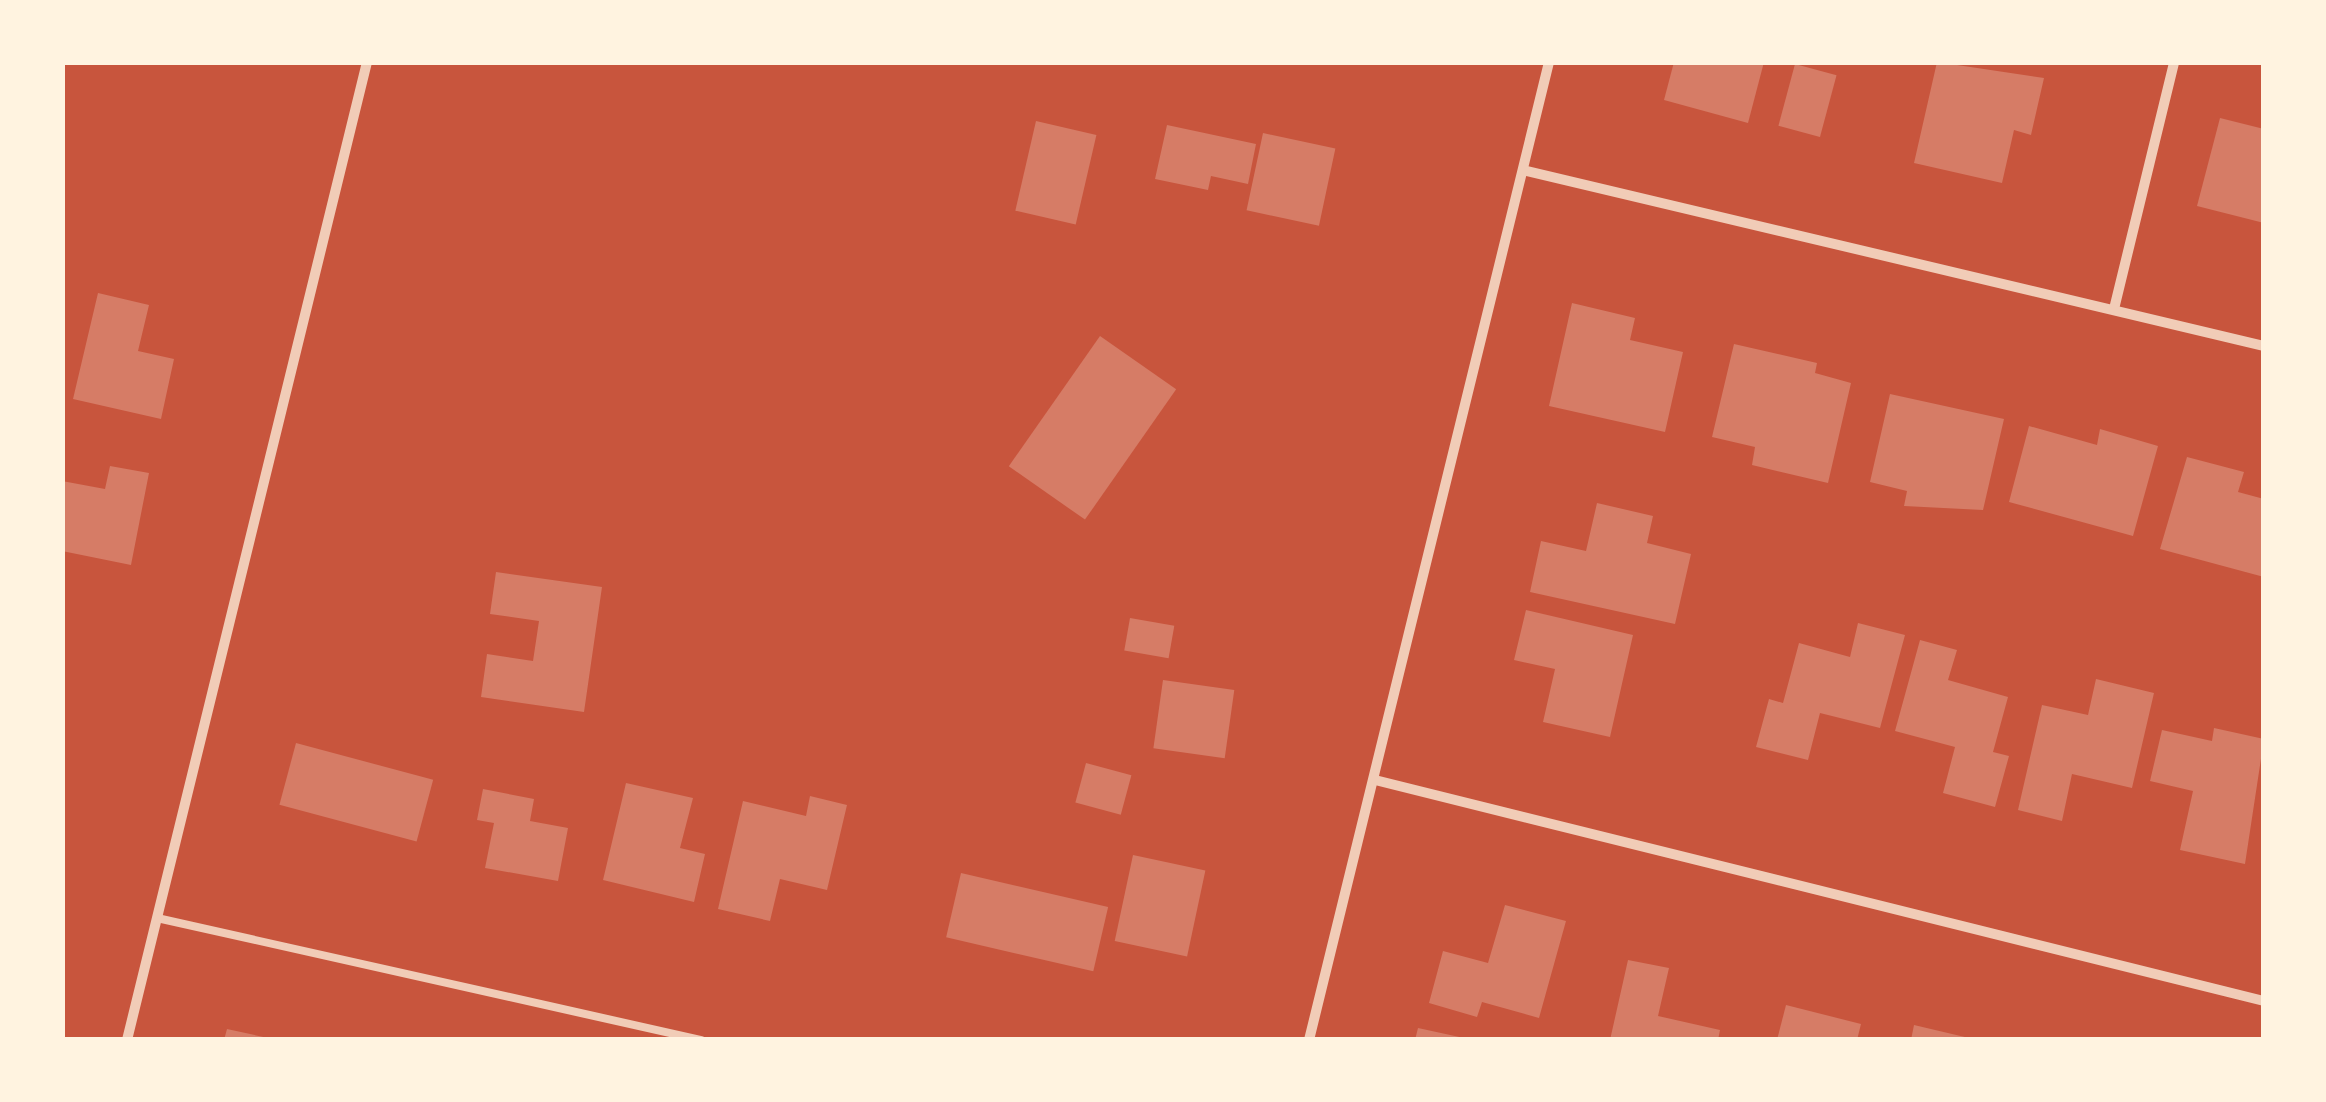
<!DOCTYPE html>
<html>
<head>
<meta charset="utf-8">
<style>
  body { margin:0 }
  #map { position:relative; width:2326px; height:1102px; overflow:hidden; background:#c8553d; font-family:"PT Serif",serif }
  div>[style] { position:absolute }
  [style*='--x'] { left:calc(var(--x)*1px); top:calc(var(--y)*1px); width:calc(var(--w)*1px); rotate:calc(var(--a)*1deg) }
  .building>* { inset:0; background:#d67c66; transform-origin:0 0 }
  .service>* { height:8px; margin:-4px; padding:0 4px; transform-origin:4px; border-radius:4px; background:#f1ccb7 }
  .minor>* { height:10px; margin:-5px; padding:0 5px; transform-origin:5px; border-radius:5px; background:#f1ccb7 }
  span { translate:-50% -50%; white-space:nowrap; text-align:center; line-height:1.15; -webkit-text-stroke:8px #fff3e0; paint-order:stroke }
  .frame { position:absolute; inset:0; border:65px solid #fff3e0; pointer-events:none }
</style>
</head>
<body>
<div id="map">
  <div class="building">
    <i style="clip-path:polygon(1674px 62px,1764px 62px,1748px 123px,1664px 100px)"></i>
    <i style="clip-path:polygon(1937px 62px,2044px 78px,2031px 135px,2014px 130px,2002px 183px,1914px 163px)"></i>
    <i style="left:1795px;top:64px;width:43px;height:64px;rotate:15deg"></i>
    <i style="clip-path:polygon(2220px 118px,2264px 129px,2264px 223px,2197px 206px)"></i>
    <i style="left:1036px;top:121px;width:62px;height:92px;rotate:13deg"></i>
    <i style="clip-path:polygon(1167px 125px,1256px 144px,1248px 184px,1211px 176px,1208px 190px,1155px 179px)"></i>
    <i style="left:1263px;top:133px;width:74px;height:79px;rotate:12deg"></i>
    <i style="clip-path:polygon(98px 293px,149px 305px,138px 351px,174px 359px,161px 419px,73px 399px)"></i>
    <i style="clip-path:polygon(1572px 303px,1635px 318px,1630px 340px,1683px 352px,1665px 432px,1549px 406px)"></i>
    <i style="left:1100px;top:336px;width:93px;height:159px;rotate:35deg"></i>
    <i style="clip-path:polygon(1734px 344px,1817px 363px,1815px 373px,1851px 383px,1828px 483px,1752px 465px,1755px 447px,1712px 437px)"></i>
    <i style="clip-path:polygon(1890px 394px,2004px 419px,1983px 510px,1904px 506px,1907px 491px,1870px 482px)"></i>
    <i style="clip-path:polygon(2029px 426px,2097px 445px,2100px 429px,2158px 446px,2133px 536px,2009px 502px)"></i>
    <i style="clip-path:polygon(2187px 457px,2244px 472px,2238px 492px,2264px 499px,2264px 577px,2160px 549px)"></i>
    <i style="clip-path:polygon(110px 466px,149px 473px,131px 565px,62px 551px,62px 481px,105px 489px)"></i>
    <i style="clip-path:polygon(1597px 503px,1653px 516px,1647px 543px,1691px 554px,1675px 624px,1530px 592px,1541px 541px,1586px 551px)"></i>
    <i style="clip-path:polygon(496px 572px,602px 587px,584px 712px,481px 697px,487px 654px,533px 661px,539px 621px,490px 614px)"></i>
    <i style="clip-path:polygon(1526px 610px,1633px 635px,1610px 737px,1543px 722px,1555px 669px,1514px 660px)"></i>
    <i style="left:1130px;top:618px;width:45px;height:33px;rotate:10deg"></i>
    <i style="clip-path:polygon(1858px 623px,1905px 635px,1880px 728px,1820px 713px,1808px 760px,1756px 747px,1769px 699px,1783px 703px,1799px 643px,1850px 657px)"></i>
    <i style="clip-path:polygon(1920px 640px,1957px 650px,1948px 680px,2008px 697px,1993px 752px,2009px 756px,1995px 807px,1943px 793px,1955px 747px,1895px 731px)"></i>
    <i style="clip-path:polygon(2096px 679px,2154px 693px,2132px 788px,2072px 774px,2062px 821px,2018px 810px,2042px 705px,2088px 715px)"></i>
    <i style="left:1163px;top:680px;width:72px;height:69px;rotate:8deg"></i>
    <i style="clip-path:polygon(2214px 728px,2264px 739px,2245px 864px,2180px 850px,2193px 791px,2150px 781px,2162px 730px,2212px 741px)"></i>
    <i style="left:296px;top:743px;width:142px;height:64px;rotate:15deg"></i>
    <i style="left:1086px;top:763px;width:47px;height:41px;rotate:15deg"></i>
    <i style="clip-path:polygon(626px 783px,693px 798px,680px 848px,705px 854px,694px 902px,603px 880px)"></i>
    <i style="clip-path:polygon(483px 789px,534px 799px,530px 821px,568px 828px,558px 881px,485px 868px,494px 823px,477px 820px)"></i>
    <i style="clip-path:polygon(810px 796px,847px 805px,827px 890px,780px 879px,770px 921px,718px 909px,743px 801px,806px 816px)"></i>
    <i style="left:1133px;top:855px;width:74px;height:88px;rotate:12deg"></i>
    <i style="left:961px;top:873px;width:151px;height:66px;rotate:13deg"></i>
    <i style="clip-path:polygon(1505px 905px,1566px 921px,1539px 1018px,1482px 1002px,1477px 1017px,1429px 1003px,1443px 951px,1488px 963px)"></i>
    <i style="clip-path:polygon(1628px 960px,1669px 968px,1658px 1016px,1720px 1030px,1718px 1040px,1610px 1040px)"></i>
    <i style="clip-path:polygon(1786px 1005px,1861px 1024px,1857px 1040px,1777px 1040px)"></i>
    <i style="clip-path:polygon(1914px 1025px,1969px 1038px,1969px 1040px,1911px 1040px)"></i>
    <i style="clip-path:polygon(1418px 1028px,1464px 1038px,1464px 1040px,1415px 1040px)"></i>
    <i style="clip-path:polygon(227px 1029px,268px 1038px,268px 1040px,224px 1040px)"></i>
  </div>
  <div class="service">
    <i style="--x:157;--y:918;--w:558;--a:12.64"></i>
  </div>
  <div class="minor">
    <i style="--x:1523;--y:170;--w:762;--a:13.36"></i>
    <i style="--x:2114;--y:309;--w:254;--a:-76.3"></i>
    <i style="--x:1375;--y:780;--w:916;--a:13.96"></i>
    <i style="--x:127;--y:1040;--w:1007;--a:-76.21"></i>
    <i style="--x:1309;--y:1040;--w:1007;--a:-76.21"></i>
  </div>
  <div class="frame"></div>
</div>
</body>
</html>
